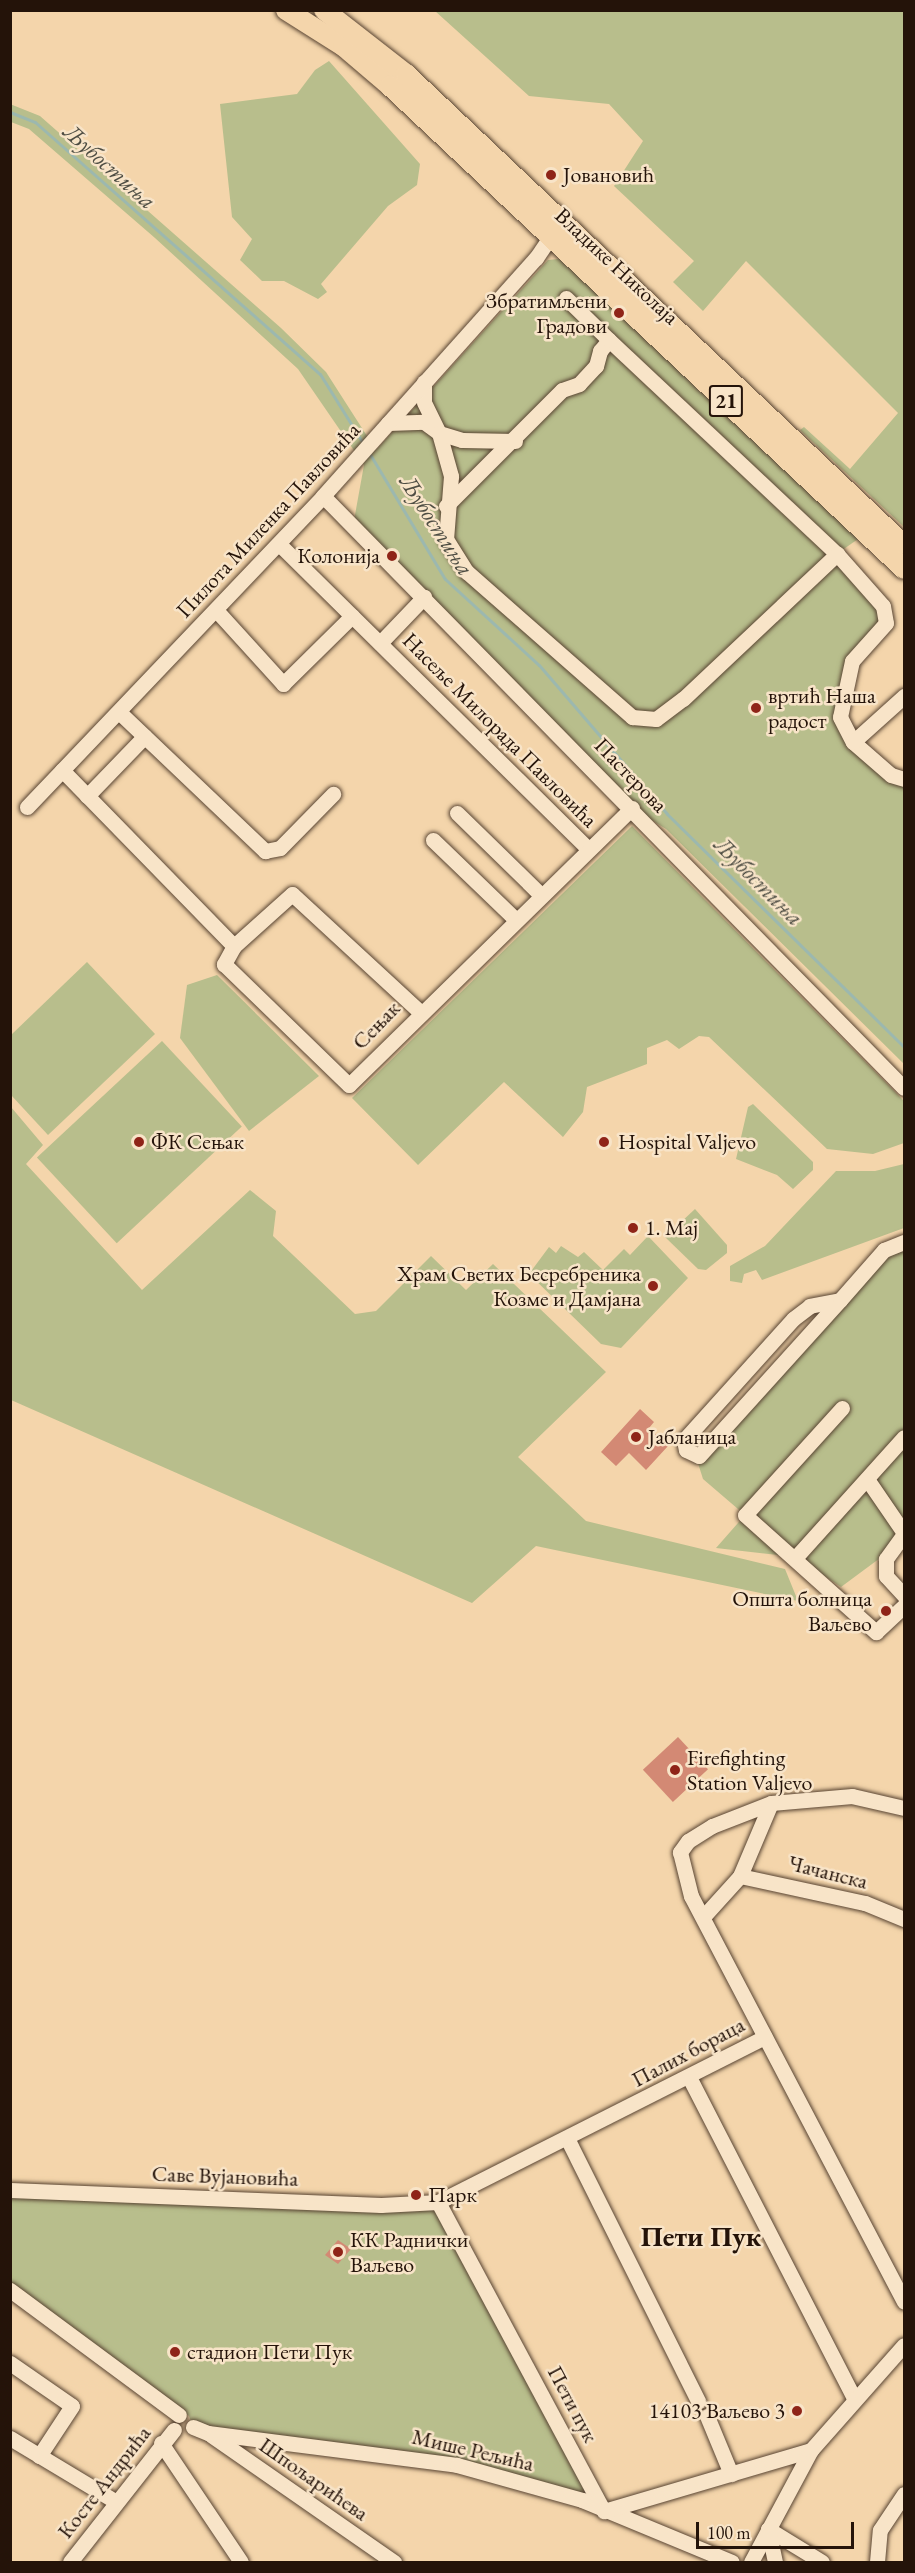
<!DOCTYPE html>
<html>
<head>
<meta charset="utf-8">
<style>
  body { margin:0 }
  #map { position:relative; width:915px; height:2573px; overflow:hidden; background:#f4d5ab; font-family:"EB Garamond",serif }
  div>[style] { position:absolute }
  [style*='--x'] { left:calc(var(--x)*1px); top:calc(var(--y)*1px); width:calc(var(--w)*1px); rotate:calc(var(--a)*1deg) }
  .green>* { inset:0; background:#b8be8c; transform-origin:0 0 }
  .stream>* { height:3px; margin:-1.5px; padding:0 1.5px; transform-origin:1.5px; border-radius:1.5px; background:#9cb8af }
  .building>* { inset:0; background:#d38974; transform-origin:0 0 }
  .roads { filter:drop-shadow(0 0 2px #584432) drop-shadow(0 0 2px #584432) }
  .minor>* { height:15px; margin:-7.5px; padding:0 7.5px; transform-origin:7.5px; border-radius:7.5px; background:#f8e4c8 }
  .major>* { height:20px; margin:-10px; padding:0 10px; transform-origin:10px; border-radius:10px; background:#f4d5ab }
  .dots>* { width:16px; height:16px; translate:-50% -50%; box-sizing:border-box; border:3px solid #f8e4c8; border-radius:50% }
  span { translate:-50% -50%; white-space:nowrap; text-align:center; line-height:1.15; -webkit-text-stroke:5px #f8e4c8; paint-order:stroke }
  .shield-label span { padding:2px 4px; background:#f8e4c8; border:2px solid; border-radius:4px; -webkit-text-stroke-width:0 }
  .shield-label { font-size:21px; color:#241309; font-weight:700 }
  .poi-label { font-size:22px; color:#241309 }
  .left { translate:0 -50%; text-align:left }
  .right { translate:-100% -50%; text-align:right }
  .street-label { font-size:22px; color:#241309 }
  .water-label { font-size:24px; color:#4e4d43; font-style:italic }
  .district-label { font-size:28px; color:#241309; font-weight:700 }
  .frame { position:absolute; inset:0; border:12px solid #241309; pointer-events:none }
  .scale { position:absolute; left:696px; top:2522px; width:158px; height:27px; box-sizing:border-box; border:3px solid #241309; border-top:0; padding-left:8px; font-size:18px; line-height:21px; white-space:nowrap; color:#241309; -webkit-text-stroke:4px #f8e4c8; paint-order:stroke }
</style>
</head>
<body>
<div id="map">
  <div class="green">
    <i style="clip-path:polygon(435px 11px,904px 11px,904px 527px,800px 430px,804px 427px,850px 469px,898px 413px,746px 261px,703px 311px,673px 282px,694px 261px,614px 186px,643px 141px,609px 104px,529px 96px)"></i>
    <i style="clip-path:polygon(329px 61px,420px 164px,417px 185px,388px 206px,321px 284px,327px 292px,318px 299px,284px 281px,262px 281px,240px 260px,252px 239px,232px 217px,220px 104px,297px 94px,315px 70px)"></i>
    <i style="clip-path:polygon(10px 104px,40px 116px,281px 328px,326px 372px,376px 450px,548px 260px,568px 258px,861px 537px,838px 553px,886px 623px,852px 661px,840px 717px,853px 742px,904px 779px,904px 1064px,666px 829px,632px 808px,353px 526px,364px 465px,298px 369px,155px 238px,29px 129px,11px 122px)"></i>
    <i style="clip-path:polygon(632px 826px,904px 1101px,904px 1143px,873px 1154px,827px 1149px,709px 1037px,699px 1036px,679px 1049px,667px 1040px,647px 1048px,647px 1064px,587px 1087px,583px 1112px,563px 1137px,504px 1082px,418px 1165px,352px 1098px)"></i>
    <i style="clip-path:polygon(87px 962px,155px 1034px,48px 1135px,11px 1095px,11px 1035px)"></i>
    <i style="clip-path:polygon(217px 975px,319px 1076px,249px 1131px,180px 1038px,187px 985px)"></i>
    <i style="left:162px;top:1041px;width:117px;height:171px;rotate:47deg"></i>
    <i style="clip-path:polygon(753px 1104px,813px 1162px,813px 1170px,793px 1189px,777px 1175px,736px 1159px,748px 1107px)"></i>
    <i style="clip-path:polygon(11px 1107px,43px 1145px,26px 1164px,142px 1290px,250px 1190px,276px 1211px,273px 1236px,355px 1314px,376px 1311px,431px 1256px,466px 1290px,493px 1264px,606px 1372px,518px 1457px,586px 1521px,785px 1569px,798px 1601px,536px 1546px,472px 1603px,11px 1400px)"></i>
    <i style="clip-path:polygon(904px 1164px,904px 1228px,762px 1280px,756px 1270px,744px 1274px,742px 1283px,730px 1281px,730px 1266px,765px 1246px,836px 1171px,875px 1171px)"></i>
    <i style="clip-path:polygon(695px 1209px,727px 1245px,727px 1253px,706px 1270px,698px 1269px,665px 1237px)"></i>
    <i style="clip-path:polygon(648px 1236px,688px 1278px,621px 1348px,601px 1344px,529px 1274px,549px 1247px,556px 1253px,561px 1246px,578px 1257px,584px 1252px,603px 1270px,624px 1249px,630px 1255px)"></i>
    <i style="clip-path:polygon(904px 1246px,904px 1548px,895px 1547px,841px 1587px,796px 1557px,716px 1548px,745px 1515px,703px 1479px,696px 1457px,884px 1250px)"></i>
    <i style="clip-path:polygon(11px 2190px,438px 2202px,604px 2511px,457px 2465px,193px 2427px,189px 2416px,11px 2290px)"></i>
  </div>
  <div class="stream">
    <i style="--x:10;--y:112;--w:27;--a:22"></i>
    <i style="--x:35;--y:122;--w:380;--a:41.5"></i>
    <i style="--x:320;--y:374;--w:81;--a:58.1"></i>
    <i style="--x:368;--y:451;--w:149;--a:59"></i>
    <i style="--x:445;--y:579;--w:127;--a:42.5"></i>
    <i style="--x:539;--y:665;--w:196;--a:49.3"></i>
    <i style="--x:667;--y:814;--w:332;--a:44.5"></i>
  </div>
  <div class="building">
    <i style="clip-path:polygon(640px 1409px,654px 1422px,649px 1428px,668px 1446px,646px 1470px,629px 1453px,616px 1466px,601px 1452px)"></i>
    <i style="left:678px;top:1737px;width:44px;height:48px;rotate:47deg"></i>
    <i style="clip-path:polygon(338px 2240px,351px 2249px,338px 2264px,325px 2255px)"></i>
  </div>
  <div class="roads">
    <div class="minor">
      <i style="--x:609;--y:340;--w:313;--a:43.2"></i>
      <i style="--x:837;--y:554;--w:69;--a:48.5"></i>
      <i style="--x:883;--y:606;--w:17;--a:80"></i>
      <i style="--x:886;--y:623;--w:51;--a:131.8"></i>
      <i style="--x:852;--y:661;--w:57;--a:102.1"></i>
      <i style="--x:840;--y:717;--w:28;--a:63"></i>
      <i style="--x:853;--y:742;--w:50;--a:41"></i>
      <i style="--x:891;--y:775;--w:14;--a:17"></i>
      <i style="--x:388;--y:423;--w:36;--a:-2"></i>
      <i style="--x:424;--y:422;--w:19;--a:36"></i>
      <i style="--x:439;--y:433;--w:34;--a:-116"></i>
      <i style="--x:424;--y:402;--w:20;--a:-90"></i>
      <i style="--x:439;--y:433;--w:45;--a:74.4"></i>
      <i style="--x:451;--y:476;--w:63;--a:94.5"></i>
      <i style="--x:446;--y:539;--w:39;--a:58"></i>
      <i style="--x:467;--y:572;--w:220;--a:41.3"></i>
      <i style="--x:632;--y:717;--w:24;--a:5"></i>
      <i style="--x:656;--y:719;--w:34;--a:-37"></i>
      <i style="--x:683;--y:699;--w:212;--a:-43.3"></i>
      <i style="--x:439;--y:433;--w:24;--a:17"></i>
      <i style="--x:462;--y:440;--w:53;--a:1.1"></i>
      <i style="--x:323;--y:496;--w:829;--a:45.54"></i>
      <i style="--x:446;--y:506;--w:164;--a:-45"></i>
      <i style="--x:562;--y:390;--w:18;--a:-19"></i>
      <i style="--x:579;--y:384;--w:25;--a:-47"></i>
      <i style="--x:596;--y:366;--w:16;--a:-75"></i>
      <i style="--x:600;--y:351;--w:14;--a:-51"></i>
      <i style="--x:609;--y:340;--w:60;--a:-135.7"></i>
      <i style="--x:279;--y:544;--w:433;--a:44.6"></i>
      <i style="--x:216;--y:610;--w:100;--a:47.8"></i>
      <i style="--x:283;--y:684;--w:97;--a:-44.6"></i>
      <i style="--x:380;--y:643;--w:64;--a:-46.3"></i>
      <i style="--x:119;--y:712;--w:202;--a:43.6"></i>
      <i style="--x:265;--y:851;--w:15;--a:-11"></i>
      <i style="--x:280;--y:848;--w:76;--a:-45.5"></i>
      <i style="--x:853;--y:742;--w:69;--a:-42"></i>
      <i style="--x:62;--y:770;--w:246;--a:45.7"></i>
      <i style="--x:87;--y:796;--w:83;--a:-46"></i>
      <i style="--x:27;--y:807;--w:429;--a:-46.4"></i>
      <i style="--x:323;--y:496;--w:319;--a:-48.2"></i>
      <i style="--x:536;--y:258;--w:34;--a:-56"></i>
      <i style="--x:457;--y:813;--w:116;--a:44.3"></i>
      <i style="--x:433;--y:840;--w:114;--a:43.9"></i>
      <i style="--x:420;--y:1012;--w:174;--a:-137.3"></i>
      <i style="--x:292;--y:894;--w:78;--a:138.1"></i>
      <i style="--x:234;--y:946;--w:21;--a:119"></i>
      <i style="--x:224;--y:964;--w:174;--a:44.1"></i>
      <i style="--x:349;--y:1085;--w:396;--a:-44.4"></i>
      <i style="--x:840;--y:1300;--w:31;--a:169"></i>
      <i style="--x:810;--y:1306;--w:21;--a:143"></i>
      <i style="--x:793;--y:1319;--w:163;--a:132"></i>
      <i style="--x:684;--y:1440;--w:10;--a:79"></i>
      <i style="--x:686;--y:1450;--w:14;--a:25"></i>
      <i style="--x:699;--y:1456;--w:210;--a:-47.9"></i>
      <i style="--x:840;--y:1300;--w:67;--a:-48.7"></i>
      <i style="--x:884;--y:1250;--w:22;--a:-22"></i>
      <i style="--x:842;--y:1408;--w:144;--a:132.2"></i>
      <i style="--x:745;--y:1515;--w:176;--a:41.8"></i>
      <i style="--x:876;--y:1632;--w:38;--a:-43"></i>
      <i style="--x:867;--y:1479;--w:65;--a:55.6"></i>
      <i style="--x:904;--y:1534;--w:31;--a:126"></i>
      <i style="--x:886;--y:1559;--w:17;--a:90"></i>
      <i style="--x:886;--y:1576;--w:26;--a:47"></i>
      <i style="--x:796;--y:1557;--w:161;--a:-48"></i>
      <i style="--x:904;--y:1808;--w:53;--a:-167"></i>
      <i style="--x:852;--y:1796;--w:81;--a:175.1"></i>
      <i style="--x:771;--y:1803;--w:63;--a:158.7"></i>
      <i style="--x:712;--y:1826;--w:28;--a:148"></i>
      <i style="--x:688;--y:1841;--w:14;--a:126"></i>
      <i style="--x:680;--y:1852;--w:45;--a:76"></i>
      <i style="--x:691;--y:1896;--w:458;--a:62.3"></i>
      <i style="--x:740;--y:1876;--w:128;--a:12.2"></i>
      <i style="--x:865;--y:1903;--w:42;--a:22.3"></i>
      <i style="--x:703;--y:1917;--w:55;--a:-47.9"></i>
      <i style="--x:740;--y:1876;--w:79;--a:-67"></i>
      <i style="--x:689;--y:2077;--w:361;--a:62.8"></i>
      <i style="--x:568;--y:2140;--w:292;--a:63.5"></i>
      <i style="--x:10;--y:2190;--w:371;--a:2.3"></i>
      <i style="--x:381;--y:2205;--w:57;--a:-3"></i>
      <i style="--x:438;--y:2202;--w:366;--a:-26.8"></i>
      <i style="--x:438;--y:2202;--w:351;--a:61.8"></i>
      <i style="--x:10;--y:2290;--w:210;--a:36.5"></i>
      <i style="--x:10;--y:2363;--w:75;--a:34.7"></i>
      <i style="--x:72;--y:2406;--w:60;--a:123.4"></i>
      <i style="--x:707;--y:2416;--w:63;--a:67.5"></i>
      <i style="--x:193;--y:2427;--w:16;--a:22"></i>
      <i style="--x:208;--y:2433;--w:251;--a:7.3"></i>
      <i style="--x:457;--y:2465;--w:130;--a:15.6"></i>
      <i style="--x:582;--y:2500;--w:162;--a:22.5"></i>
      <i style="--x:211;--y:2435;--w:223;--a:34.8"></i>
      <i style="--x:10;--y:2438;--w:122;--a:31"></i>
      <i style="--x:161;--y:2443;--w:143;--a:56.1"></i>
      <i style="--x:604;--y:2511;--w:216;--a:-16.4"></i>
      <i style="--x:768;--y:2529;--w:63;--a:31.4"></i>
      <i style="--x:768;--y:2529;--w:34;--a:78"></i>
      <i style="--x:70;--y:2562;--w:168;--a:-51.8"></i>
      <i style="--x:751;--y:2562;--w:127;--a:-61.8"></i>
      <i style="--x:811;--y:2450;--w:140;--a:-48.5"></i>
      <i style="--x:877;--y:2562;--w:32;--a:-85"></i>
      <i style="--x:880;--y:2530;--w:43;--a:-56.3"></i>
    </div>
    <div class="major">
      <i style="--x:286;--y:10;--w:67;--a:32.3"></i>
      <i style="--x:343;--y:46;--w:62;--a:40.4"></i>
      <i style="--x:390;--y:86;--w:705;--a:43.22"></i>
      <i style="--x:324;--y:10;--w:104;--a:38"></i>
      <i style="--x:406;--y:74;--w:685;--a:43.4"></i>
    </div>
  </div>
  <div class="dots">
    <i style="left:551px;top:175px;background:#8f2418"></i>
    <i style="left:619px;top:313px;background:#8f2418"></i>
    <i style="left:392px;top:556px;background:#8f2418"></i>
    <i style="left:756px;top:708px;background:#8f2418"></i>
    <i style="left:139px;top:1142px;background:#8f2418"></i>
    <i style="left:604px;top:1142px;background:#8f2418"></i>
    <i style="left:633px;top:1228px;background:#8f2418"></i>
    <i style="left:653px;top:1286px;background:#8f2418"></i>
    <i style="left:636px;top:1437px;background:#8f2418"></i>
    <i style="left:886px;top:1611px;background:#8f2418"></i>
    <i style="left:675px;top:1770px;background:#8f2418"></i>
    <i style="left:416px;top:2195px;background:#8f2418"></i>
    <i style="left:338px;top:2252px;background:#8f2418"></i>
    <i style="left:175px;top:2352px;background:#8f2418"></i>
    <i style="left:797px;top:2411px;background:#8f2418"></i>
  </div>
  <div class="shield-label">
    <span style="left:726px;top:401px">21</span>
  </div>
  <div class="poi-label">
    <span class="left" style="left:563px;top:175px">Јовановић</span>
    <span class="right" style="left:607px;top:313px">Збратимљени<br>Градови</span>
    <span class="right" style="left:380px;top:556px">Колонија</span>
    <span class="left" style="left:768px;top:708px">вртић Наша<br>радост</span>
    <span class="left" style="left:151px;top:1142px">ФК Сењак</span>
    <span class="left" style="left:618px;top:1142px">Hospital Valjevo</span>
    <span class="left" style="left:645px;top:1228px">1. Maj</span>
    <span class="right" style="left:641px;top:1286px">Храм Светих Бесребреника<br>Козме и Дамјана</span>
    <span class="left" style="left:648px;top:1437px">Јабланица</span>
    <span class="right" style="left:872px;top:1611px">Општа болница<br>Ваљево</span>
    <span class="left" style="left:687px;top:1770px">Firefighting<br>Station Valjevo</span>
    <span class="left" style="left:428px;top:2195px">Парк</span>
    <span class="left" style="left:350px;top:2252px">КК Раднички<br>Ваљево</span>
    <span class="left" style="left:187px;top:2352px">стадион Пети Пук</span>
    <span class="right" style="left:785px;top:2411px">14103 Ваљево 3</span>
  </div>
  <div class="street-label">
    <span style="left:617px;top:266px;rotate:43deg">Владике Николаја</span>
    <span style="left:268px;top:520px;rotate:-47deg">Пилота Миленка Павловића</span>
    <span style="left:500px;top:730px;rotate:45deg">Насеље Милорада Павловића</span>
    <span style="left:631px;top:775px;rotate:46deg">Пастерова</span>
    <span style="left:376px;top:1025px;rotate:-46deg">Сењак</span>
    <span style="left:828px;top:1872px;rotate:14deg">Чачанска</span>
    <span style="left:688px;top:2052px;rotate:-28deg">Палих бораца</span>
    <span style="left:225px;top:2176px;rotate:2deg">Саве Вујановића</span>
    <span style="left:573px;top:2404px;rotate:62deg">Пети пук</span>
    <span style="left:473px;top:2450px;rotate:13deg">Мише Рељића</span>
    <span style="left:314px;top:2479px;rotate:35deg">Шпољарићева</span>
    <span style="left:104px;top:2482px;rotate:-52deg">Косте Андрића</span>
  </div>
  <div class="water-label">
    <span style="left:110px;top:166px;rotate:42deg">Љубостиња</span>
    <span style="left:437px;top:525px;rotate:57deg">Љубостиња</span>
    <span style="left:759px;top:881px;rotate:45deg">Љубостиња</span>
  </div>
  <div class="district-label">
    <span style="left:701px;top:2236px">Пети Пук</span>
  </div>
  <div class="frame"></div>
  <div class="scale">100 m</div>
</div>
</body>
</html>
